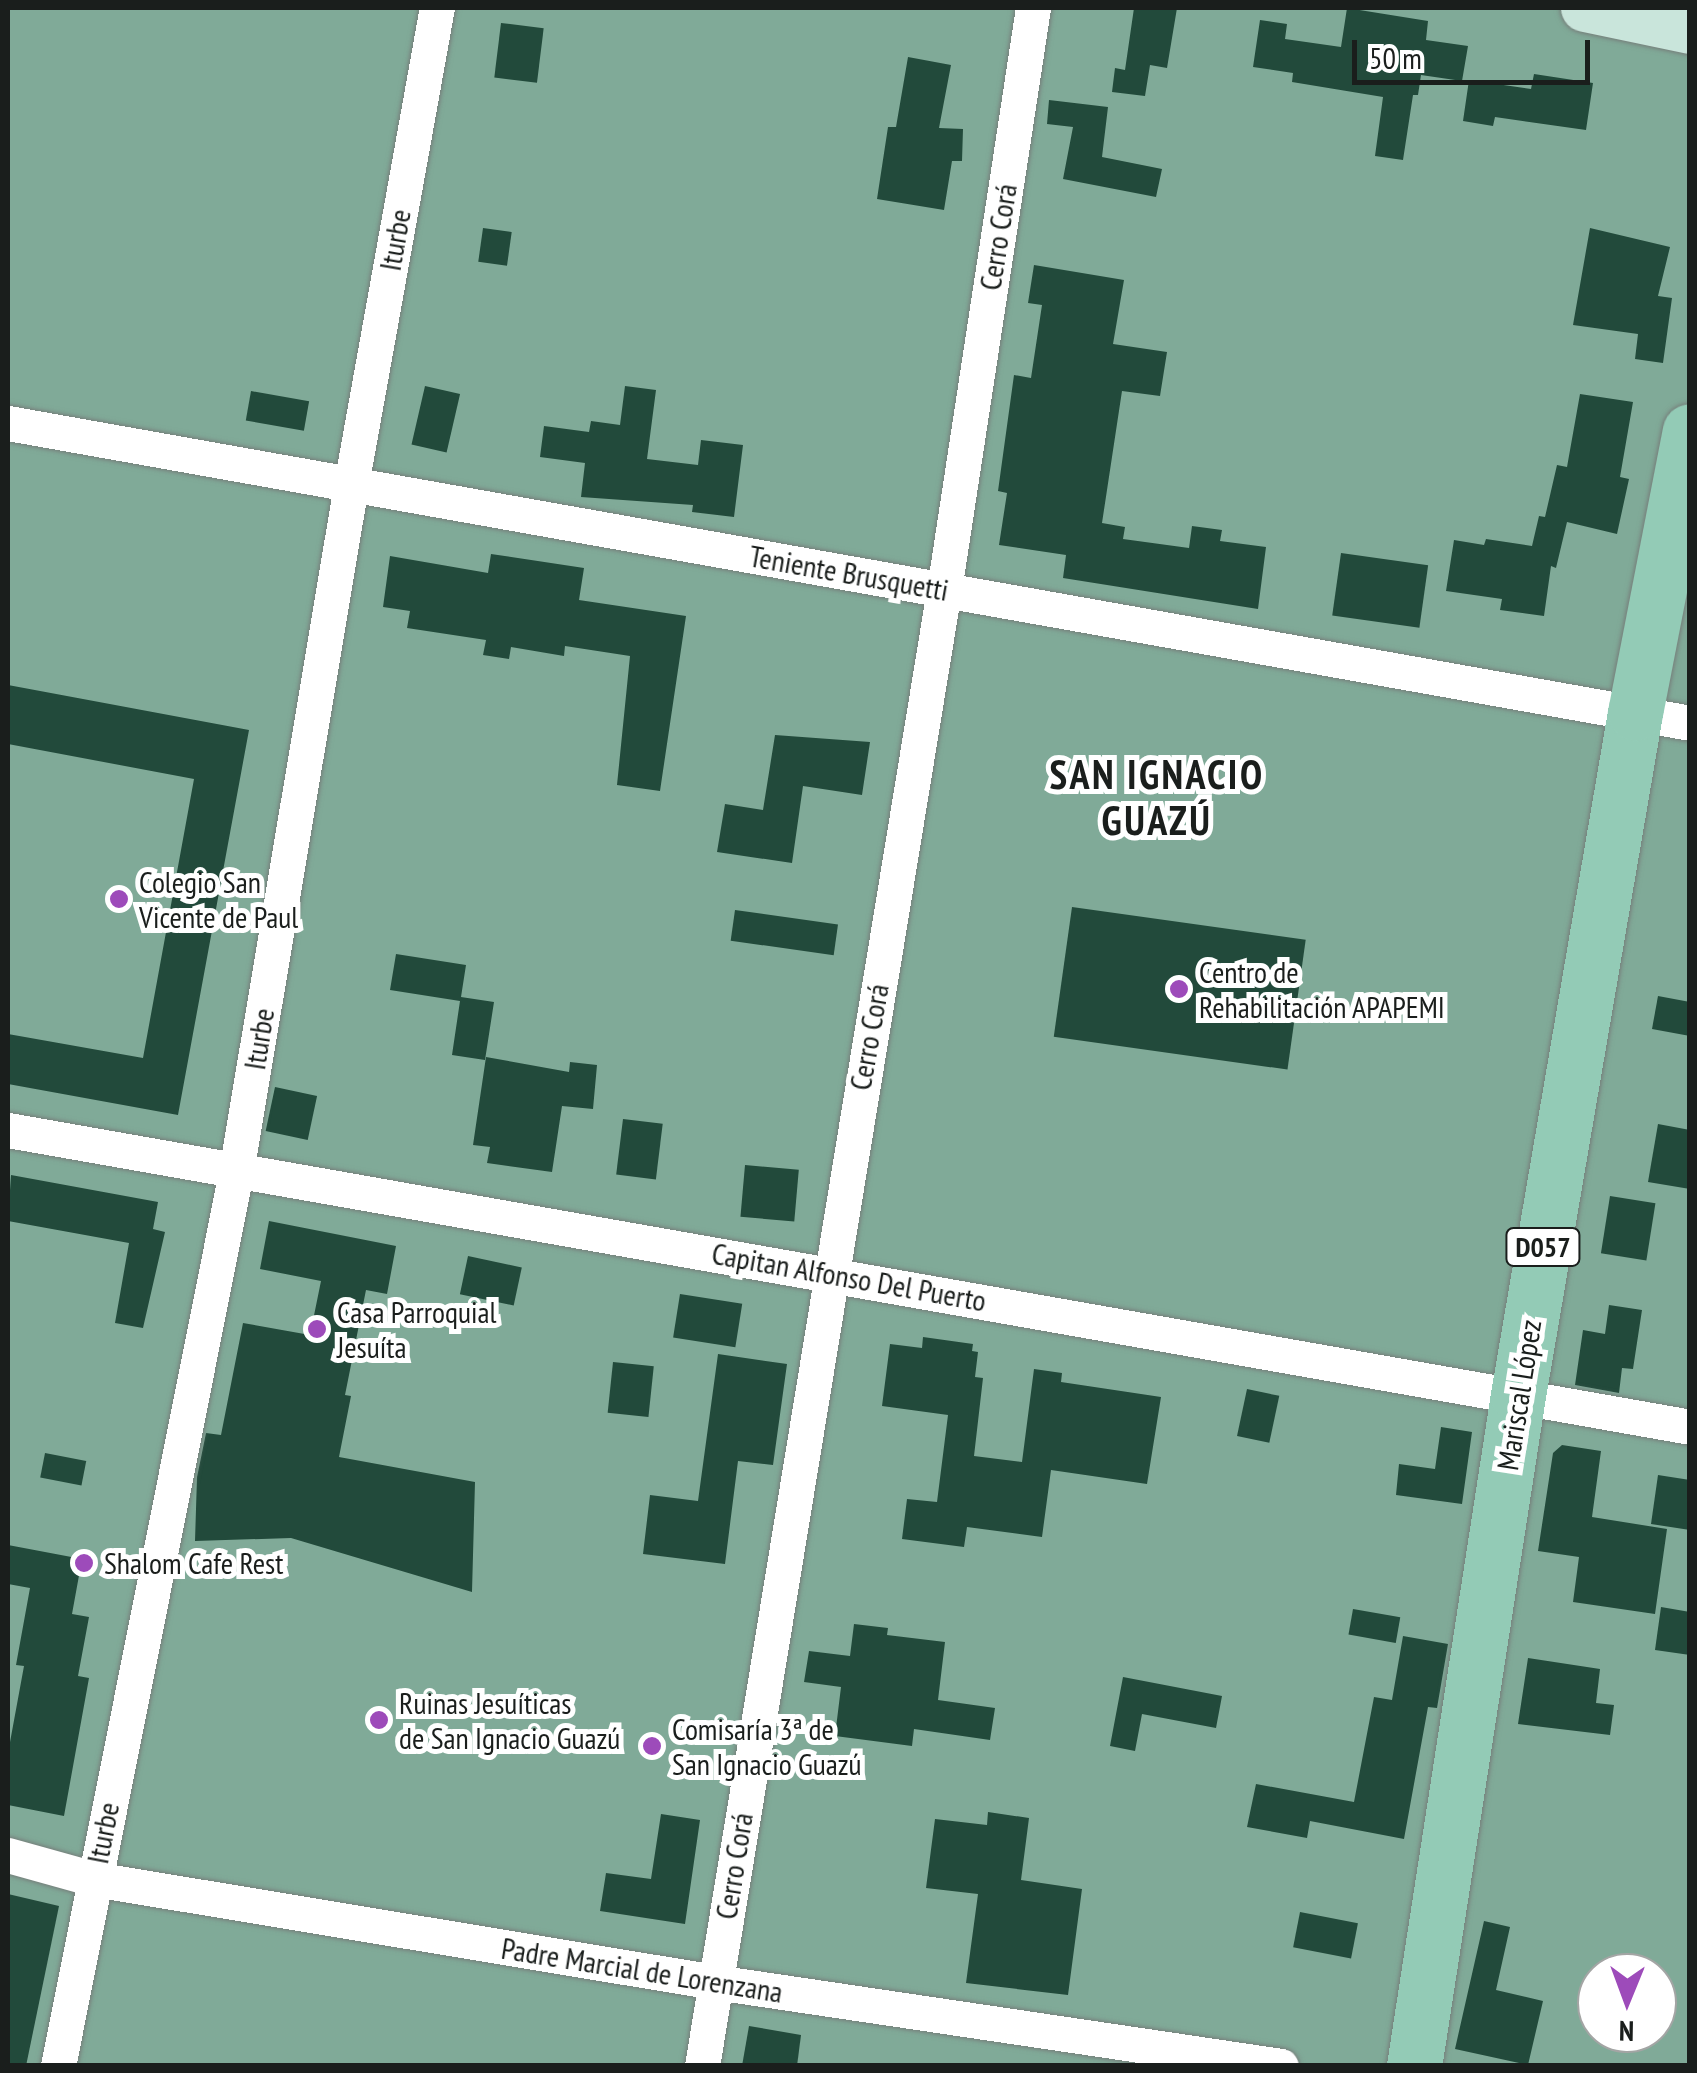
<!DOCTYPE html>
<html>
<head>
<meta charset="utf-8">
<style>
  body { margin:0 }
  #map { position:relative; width:1697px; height:2073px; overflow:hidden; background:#eff9f4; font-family:"PT Sans Narrow",sans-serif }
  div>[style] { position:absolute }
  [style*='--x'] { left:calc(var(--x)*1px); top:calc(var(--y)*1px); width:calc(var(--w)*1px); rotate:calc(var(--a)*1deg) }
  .water>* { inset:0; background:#80aa98 }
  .building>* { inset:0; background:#224a3b; transform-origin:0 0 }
  .roads { filter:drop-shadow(0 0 2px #767f7b) drop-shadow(0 0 2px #767f7b) }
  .street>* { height:35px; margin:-17.5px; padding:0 17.5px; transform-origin:17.5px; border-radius:17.5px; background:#fff }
  .secondary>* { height:48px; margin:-24px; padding:0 24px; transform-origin:24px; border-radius:24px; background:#c9e5db }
  .primary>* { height:55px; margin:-27.5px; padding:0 27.5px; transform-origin:27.5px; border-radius:27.5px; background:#93cbb6 }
  .dots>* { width:28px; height:28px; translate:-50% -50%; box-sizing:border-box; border:5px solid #fff; border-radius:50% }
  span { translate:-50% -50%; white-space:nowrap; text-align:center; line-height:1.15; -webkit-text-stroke:10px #fff; paint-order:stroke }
  .shield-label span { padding:2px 8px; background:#fff; border:2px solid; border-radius:8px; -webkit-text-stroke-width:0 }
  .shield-label { font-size:28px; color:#1a1e1c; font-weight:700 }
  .street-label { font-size:30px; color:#1a1e1c }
  .poi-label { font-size:30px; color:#1a1e1c }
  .left { translate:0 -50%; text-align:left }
  .district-label { font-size:40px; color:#1a1e1c; font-weight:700; letter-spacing:2.5px }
  .frame { position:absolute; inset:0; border:10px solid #1a1e1c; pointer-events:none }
  .north { position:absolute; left:1577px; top:1953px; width:100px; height:100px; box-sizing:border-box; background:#fff; border:2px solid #a3a5a4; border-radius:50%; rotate:181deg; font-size:28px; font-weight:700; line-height:40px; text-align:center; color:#1a1e1c }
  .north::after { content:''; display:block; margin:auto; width:35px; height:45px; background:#9d4bba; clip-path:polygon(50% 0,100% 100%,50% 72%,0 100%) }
  .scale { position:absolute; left:1352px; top:40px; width:238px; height:45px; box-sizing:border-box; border:5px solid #1a1e1c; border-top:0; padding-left:12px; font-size:30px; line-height:35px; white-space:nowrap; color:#1a1e1c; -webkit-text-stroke:8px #fff; paint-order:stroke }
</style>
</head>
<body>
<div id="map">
  <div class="water">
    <i style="clip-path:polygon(evenodd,8px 8px,1689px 8px,1689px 2065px,8px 2066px,8px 8px,1597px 1973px,1657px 1973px,1657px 2033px,1597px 2033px,1597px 1973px)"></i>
  </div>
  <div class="building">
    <i style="clip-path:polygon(1134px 8px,1177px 8px,1167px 68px,1150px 65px,1145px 96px,1112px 92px,1115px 68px,1125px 70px)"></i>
    <i style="clip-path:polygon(1347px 8px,1428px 21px,1426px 40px,1468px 46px,1462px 81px,1421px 75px,1418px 95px,1413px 95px,1403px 160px,1375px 156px,1383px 97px,1292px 82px,1293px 73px,1253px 67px,1260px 20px,1287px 24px,1285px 39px,1341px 47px)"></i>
    <i style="left:501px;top:23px;width:43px;height:55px;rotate:7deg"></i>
    <i style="clip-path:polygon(908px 57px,951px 65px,939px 128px,963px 129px,962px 161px,952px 161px,944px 210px,877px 199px,888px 127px,896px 127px)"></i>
    <i style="clip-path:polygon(1534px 74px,1593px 83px,1586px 130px,1495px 117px,1493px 126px,1463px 121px,1469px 80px,1531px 89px)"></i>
    <i style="clip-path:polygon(1049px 100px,1108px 107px,1102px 157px,1162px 169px,1156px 197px,1063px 179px,1073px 127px,1047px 124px)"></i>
    <i style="left:483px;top:228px;width:29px;height:34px;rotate:8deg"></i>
    <i style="clip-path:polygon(1590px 228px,1670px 247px,1658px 296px,1672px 298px,1663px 363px,1635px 359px,1638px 334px,1573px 325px)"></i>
    <i style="clip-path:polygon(1034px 265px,1124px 280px,1113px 344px,1167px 352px,1160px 396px,1122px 391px,1102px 523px,1125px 527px,1123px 539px,1189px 548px,1192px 526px,1222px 530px,1220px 541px,1266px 547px,1258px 609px,1063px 578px,1066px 555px,999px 545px,1007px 493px,998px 491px,1014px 375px,1031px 378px,1042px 305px,1028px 303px)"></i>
    <i style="left:425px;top:386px;width:36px;height:60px;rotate:13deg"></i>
    <i style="clip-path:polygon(625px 386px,656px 390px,647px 459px,698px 465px,701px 440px,743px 445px,734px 517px,692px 512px,693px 505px,581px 497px,585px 463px,540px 457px,544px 426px,589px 432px,591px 421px,620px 425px)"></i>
    <i style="left:251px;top:391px;width:59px;height:30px;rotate:10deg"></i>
    <i style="clip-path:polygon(1580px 394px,1633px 402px,1620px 477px,1629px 479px,1617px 534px,1567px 522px,1556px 568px,1551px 566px,1544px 616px,1500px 610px,1502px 599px,1446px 591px,1454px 540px,1484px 545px,1486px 539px,1532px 546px,1539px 516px,1545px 517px,1557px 465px,1567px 467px)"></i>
    <i style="left:1341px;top:553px;width:88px;height:63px;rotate:8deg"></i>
    <i style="clip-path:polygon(491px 554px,584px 568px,579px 600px,686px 616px,660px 791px,617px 785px,630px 656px,565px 646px,564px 656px,511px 647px,509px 659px,483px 655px,486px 640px,407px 628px,410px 611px,383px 607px,390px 556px,488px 573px)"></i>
    <i style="clip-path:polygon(8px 685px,249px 730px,178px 1115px,8px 1084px,8px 1034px,143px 1058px,194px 779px,8px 744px)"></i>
    <i style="clip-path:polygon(775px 735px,870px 742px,862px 795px,803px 786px,792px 863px,717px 852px,725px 804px,763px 810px)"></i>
    <i style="left:1072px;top:907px;width:236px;height:131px;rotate:8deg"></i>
    <i style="left:735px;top:910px;width:104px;height:31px;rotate:8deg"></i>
    <i style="clip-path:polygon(396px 954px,466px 965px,461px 997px,494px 1002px,485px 1060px,452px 1055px,460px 1001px,390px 990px)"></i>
    <i style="clip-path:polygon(1658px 996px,1690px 1002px,1690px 1036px,1652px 1029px)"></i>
    <i style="clip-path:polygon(486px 1057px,569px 1072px,570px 1062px,597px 1065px,593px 1109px,562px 1106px,552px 1172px,487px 1163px,490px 1147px,473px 1145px)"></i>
    <i style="left:275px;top:1087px;width:43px;height:45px;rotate:12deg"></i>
    <i style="left:623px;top:1119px;width:40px;height:56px;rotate:7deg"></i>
    <i style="clip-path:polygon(1658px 1124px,1690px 1130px,1690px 1189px,1648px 1182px)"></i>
    <i style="left:745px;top:1165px;width:54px;height:52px;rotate:5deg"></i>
    <i style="clip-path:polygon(11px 1175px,158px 1202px,153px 1229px,165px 1232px,143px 1328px,115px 1323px,129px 1243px,8px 1221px)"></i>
    <i style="left:1610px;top:1196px;width:46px;height:58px;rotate:9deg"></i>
    <i style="clip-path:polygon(269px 1221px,396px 1246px,387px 1294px,366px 1290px,345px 1395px,351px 1396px,339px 1457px,475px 1482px,472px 1592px,291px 1538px,195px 1541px,197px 1477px,206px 1433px,221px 1435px,243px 1323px,310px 1335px,321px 1281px,260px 1269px)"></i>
    <i style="left:468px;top:1256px;width:55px;height:39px;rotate:12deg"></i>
    <i style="left:680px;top:1294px;width:63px;height:44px;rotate:9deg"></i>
    <i style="clip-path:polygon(1609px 1305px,1642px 1310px,1633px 1369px,1622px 1368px,1619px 1393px,1575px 1385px,1583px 1330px,1605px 1334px)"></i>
    <i style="clip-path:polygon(923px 1337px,973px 1344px,972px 1351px,978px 1352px,975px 1377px,983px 1378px,974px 1456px,1022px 1462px,1034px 1369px,1062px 1373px,1061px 1382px,1161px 1397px,1147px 1484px,1051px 1470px,1042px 1537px,967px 1527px,964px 1547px,902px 1539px,907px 1499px,937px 1502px,948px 1415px,882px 1406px,890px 1344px,922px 1348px)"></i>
    <i style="clip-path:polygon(718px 1354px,787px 1364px,773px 1465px,738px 1461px,725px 1564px,643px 1554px,650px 1495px,698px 1501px)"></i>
    <i style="left:613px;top:1362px;width:41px;height:51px;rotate:6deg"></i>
    <i style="left:1247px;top:1389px;width:33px;height:48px;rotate:12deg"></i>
    <i style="clip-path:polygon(1441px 1427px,1472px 1432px,1462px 1504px,1396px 1495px,1399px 1464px,1435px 1469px)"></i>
    <i style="clip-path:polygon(1562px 1445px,1601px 1451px,1592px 1517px,1667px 1529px,1655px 1614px,1573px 1602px,1579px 1557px,1538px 1551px,1553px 1453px)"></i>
    <i style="left:45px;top:1453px;width:42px;height:25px;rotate:11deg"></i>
    <i style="clip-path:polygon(1658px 1475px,1690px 1480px,1690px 1530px,1651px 1524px)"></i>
    <i style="clip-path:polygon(8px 1545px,82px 1559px,72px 1614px,89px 1617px,78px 1676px,89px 1678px,64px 1816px,8px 1805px,8px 1753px,24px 1666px,16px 1665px,30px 1588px,8px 1584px)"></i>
    <i style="clip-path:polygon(1661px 1607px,1690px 1612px,1690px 1655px,1655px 1650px)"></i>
    <i style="left:1353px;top:1609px;width:48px;height:26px;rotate:10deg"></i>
    <i style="clip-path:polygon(854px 1624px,888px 1628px,887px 1635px,945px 1642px,938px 1700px,995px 1708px,990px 1740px,914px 1729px,912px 1746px,835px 1736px,841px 1687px,804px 1682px,809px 1651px,850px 1656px)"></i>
    <i style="clip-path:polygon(1403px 1636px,1448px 1644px,1437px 1708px,1428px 1707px,1404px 1839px,1310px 1821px,1307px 1838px,1247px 1827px,1256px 1784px,1354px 1802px,1374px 1697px,1392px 1700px)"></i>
    <i style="clip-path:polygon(1528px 1658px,1600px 1669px,1596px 1703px,1614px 1705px,1610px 1735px,1518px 1724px)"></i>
    <i style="clip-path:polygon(1123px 1677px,1222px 1696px,1216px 1728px,1142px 1714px,1135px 1751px,1110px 1746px)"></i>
    <i style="clip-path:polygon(988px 1812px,1029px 1818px,1021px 1880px,1082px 1889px,1068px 1995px,966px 1983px,978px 1894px,926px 1888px,935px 1819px,987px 1825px)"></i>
    <i style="clip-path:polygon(661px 1814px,700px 1820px,685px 1924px,600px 1911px,606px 1873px,651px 1879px)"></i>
    <i style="clip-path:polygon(8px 1894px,59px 1906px,26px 2066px,8px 2066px)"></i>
    <i style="left:1300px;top:1912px;width:59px;height:36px;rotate:11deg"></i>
    <i style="clip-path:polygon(1484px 1921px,1510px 1927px,1496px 1990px,1543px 2001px,1528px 2065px,1455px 2049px)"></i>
    <i style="clip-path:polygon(749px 2026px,801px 2035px,797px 2066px,742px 2066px)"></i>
  </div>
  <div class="roads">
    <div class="street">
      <i style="--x:8;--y:423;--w:1709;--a:10.11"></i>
      <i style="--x:8;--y:1130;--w:1708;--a:10.01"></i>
      <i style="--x:8;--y:1855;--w:89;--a:15.6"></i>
      <i style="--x:94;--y:1879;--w:629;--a:9.42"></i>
      <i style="--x:715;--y:1982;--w:572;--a:8.44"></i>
      <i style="--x:58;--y:2066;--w:912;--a:-78.74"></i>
      <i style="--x:236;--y:1172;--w:697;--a:-80.5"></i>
      <i style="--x:351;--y:485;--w:485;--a:-79.8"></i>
      <i style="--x:702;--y:2066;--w:1496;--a:-80.69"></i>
      <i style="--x:944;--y:590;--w:589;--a:-81.31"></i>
    </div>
    <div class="secondary">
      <i style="--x:1585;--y:8;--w:107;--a:11.8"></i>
    </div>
    <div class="primary">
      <i style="--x:1414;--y:2066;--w:679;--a:-81.19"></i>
      <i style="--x:1518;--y:1395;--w:692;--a:-80.27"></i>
      <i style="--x:1635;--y:713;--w:287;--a:-79"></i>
    </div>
  </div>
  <div class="dots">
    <i style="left:119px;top:899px;background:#9d4bba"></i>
    <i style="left:1179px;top:989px;background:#9d4bba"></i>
    <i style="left:317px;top:1329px;background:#9d4bba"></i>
    <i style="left:84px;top:1563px;background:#9d4bba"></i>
    <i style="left:379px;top:1720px;background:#9d4bba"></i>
    <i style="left:652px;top:1746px;background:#9d4bba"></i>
  </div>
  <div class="shield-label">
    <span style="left:1543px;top:1247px">D057</span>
  </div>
  <div class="street-label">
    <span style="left:998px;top:237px;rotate:-81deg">Cerro Corá</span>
    <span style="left:395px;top:240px;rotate:-80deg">Iturbe</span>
    <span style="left:849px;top:573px;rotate:10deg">Teniente Brusquetti</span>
    <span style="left:869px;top:1037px;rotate:-80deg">Cerro Corá</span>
    <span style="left:259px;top:1039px;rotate:-81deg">Iturbe</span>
    <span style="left:849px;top:1277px;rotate:10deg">Capitan Alfonso Del Puerto</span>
    <span style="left:1519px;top:1395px;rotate:-81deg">Mariscal López</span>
    <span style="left:103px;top:1833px;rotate:-79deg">Iturbe</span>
    <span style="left:734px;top:1866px;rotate:-81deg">Cerro Corá</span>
    <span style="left:642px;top:1970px;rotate:9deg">Padre Marcial de Lorenzana</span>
  </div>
  <div class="poi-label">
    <span class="left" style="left:139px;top:899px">Colegio San<br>Vicente de Paul</span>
    <span class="left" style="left:1199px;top:989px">Centro de<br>Rehabilitación APAPEMI</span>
    <span class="left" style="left:337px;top:1329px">Casa Parroquial<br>Jesuíta</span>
    <span class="left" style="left:104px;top:1563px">Shalom Cafe Rest</span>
    <span class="left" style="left:399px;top:1720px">Ruinas Jesuíticas<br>de San Ignacio Guazú</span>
    <span class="left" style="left:672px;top:1746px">Comisaría 3ª de<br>San Ignacio Guazú</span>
  </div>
  <div class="district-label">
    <span style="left:1157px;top:797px">SAN IGNACIO<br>GUAZÚ</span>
  </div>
  <div class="frame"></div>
  <div class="north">N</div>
  <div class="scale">50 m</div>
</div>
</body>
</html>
